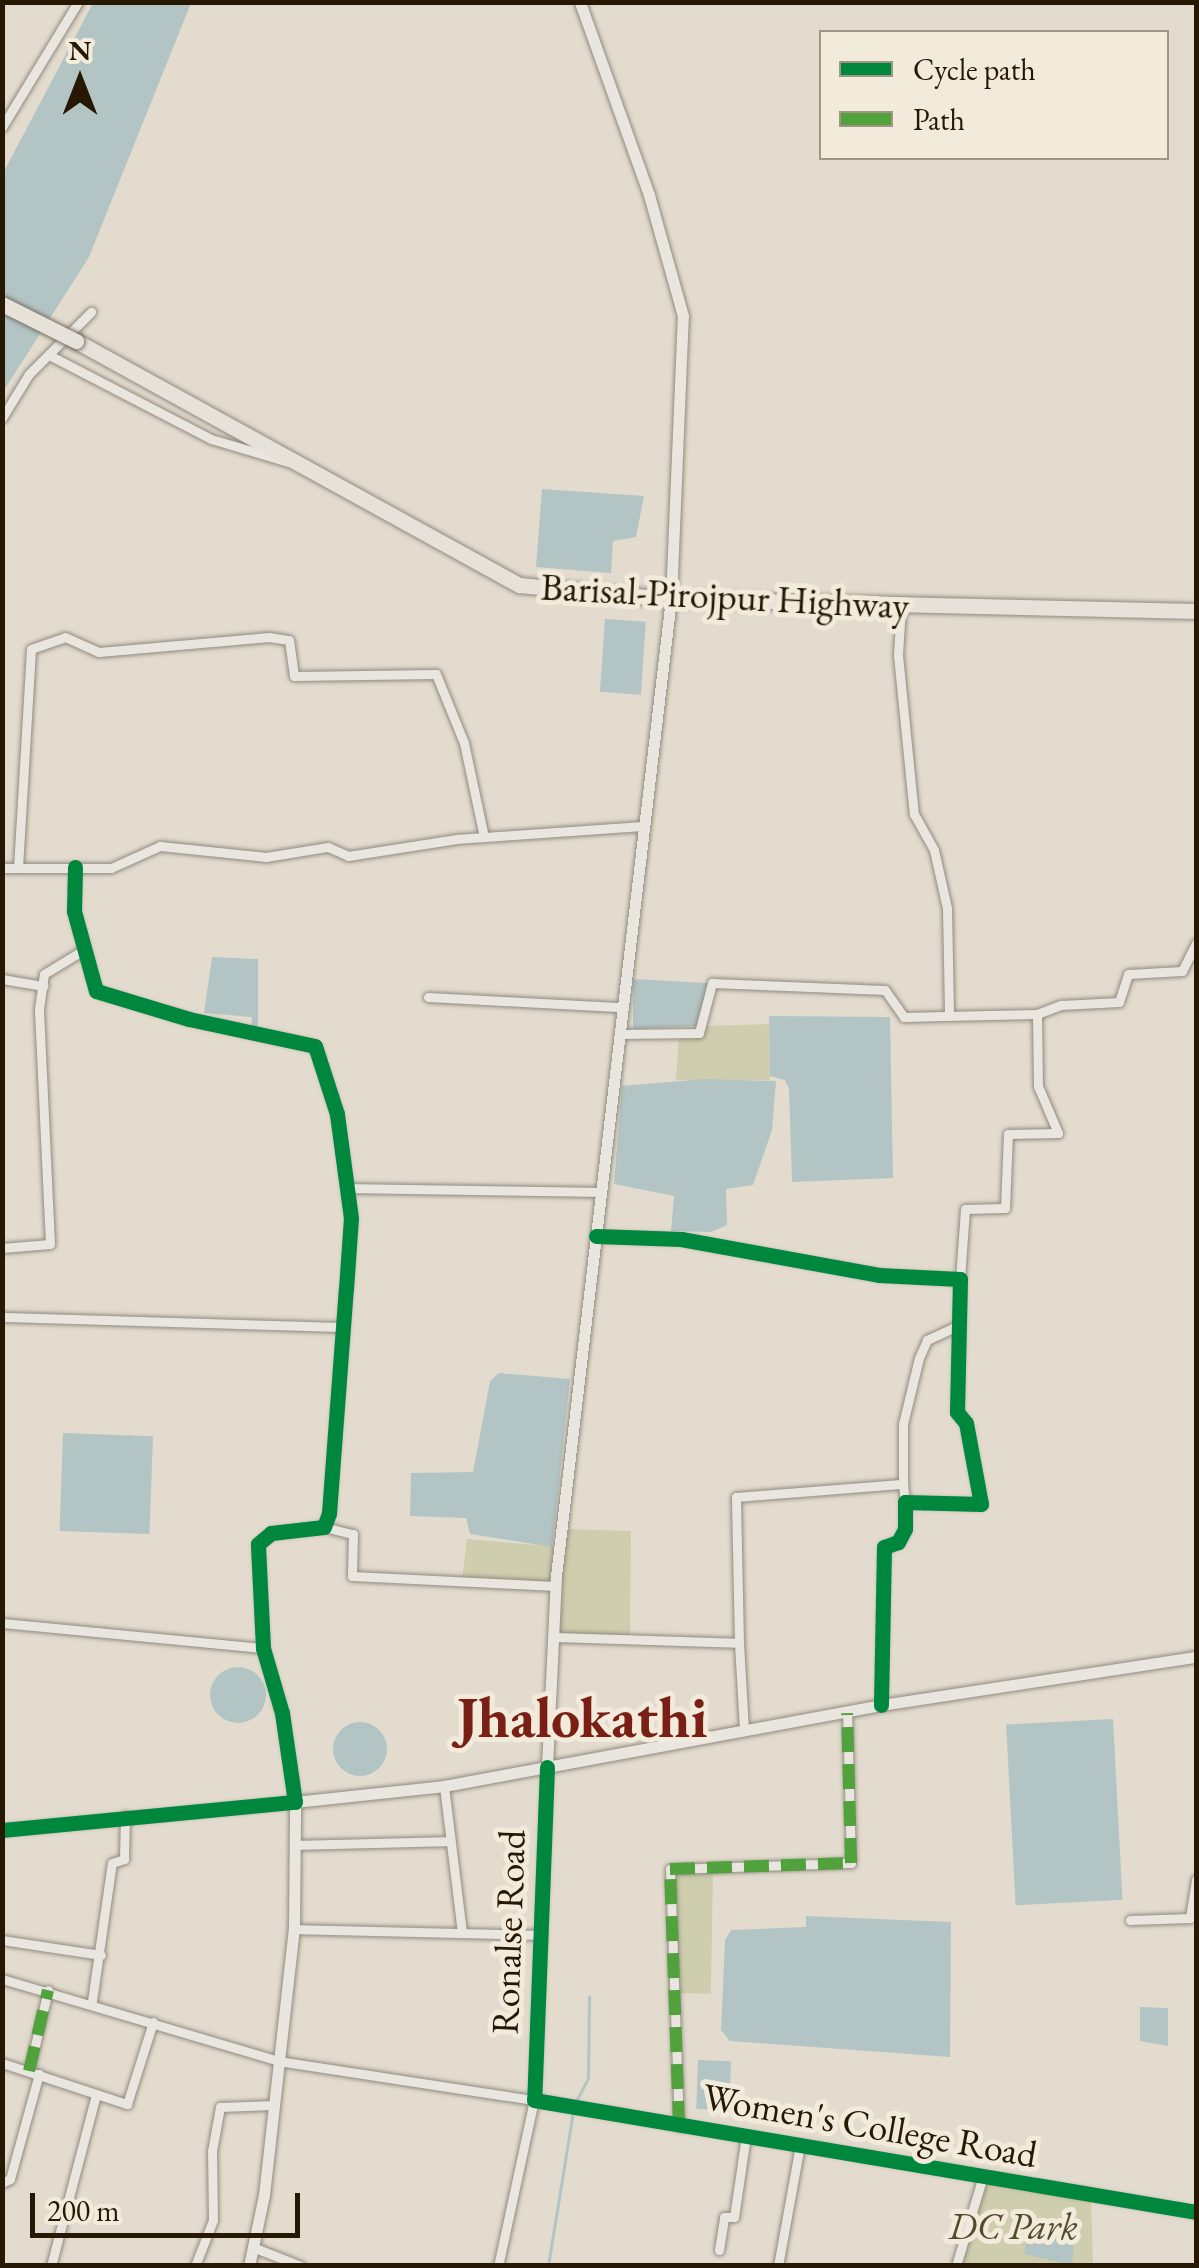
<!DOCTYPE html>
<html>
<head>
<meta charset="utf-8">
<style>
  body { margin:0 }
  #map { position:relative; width:1199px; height:2268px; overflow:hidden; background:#e3dcce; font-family:"EB Garamond",serif }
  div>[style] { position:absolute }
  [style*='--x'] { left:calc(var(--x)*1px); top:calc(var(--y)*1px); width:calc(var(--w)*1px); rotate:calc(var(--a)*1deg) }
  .green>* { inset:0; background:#cecdad; transform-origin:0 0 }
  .water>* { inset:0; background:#b3c4c4; transform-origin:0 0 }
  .round { border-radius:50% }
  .stream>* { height:2.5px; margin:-1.25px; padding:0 1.25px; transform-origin:1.25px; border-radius:1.25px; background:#b3c4c4 }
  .roads { filter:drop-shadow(0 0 2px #908a80) drop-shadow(0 0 2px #908a80) }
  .street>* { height:9px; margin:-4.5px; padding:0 4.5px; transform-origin:4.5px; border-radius:4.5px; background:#e9e5df }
  .secondary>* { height:11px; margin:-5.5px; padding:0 5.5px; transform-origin:5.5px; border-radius:5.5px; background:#e9e5df }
  .highway>* { height:15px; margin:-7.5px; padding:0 7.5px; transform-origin:7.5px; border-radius:7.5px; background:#e6e1d9 }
  .bridges { filter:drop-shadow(0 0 2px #766f65) drop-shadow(0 0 2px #766f65) }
  .highway-bridge>* { height:15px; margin:-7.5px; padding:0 7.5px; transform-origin:7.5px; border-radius:7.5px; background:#e6e1d9 }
  .quiet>* { height:12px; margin-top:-6px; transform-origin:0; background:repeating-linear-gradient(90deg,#51a13d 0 25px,transparent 0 37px) }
  .cycleway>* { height:15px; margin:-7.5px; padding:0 7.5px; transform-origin:7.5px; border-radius:7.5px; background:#00873e }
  span { translate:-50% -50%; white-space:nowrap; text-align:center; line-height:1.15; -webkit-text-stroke:10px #f2eada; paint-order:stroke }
  .street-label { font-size:38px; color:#271804 }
  .park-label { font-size:38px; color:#544b2f; font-style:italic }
  .town-label { font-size:58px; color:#7a1f14; font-weight:700 }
  .frame { position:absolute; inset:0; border:5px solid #271804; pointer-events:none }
  .legend { position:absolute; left:819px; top:30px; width:350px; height:130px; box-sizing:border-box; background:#f2eada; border:2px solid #a19684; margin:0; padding:12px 18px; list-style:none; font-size:30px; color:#271804 }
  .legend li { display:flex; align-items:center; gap:20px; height:50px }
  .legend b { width:50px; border:2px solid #a19684 }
  .north { position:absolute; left:30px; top:30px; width:100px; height:100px; -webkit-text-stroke:8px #f2eada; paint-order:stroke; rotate:0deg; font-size:28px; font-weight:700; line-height:40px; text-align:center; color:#271804 }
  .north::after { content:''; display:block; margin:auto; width:35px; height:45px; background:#271804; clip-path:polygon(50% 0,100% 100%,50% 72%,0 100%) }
  .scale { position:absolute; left:30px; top:2193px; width:270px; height:45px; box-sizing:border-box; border:5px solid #271804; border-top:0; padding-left:12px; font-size:30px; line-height:35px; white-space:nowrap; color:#271804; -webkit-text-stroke:8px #f2eada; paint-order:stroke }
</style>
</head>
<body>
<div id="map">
  <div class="green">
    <i style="clip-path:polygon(769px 1024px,770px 1080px,676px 1080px,679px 1034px,704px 1026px)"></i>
    <i style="clip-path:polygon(562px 1529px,631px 1531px,630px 1638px,552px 1637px,557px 1587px,462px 1580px,467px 1539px,560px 1547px)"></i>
    <i style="left:670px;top:1869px;width:43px;height:124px;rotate:1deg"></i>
    <i style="clip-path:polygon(984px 2179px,1091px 2199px,1093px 2265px,957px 2266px)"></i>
  </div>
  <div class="water">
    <i style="clip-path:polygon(93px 3px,191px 3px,89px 257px,3px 392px,2px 175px)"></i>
    <i style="clip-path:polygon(542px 489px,644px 496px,636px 537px,613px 541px,611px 573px,536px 567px)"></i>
    <i style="left:605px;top:619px;width:41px;height:73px;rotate:4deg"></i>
    <i style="clip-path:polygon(212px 957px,258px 959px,258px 1027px,251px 1027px,252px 1017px,204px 1013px)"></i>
    <i style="clip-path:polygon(633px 979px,708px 983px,698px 1026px,633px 1029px)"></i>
    <i style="clip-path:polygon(769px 1016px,890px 1017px,893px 1178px,792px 1182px,789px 1089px,785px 1080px,770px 1076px)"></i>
    <i style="clip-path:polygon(705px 1079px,776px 1081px,772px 1130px,753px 1185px,726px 1189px,727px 1225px,711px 1232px,671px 1231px,674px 1196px,614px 1184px,622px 1086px)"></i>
    <i style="clip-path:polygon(499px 1373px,570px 1379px,552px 1547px,470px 1534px,466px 1518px,410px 1516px,411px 1473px,473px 1472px,490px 1381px)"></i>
    <i style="left:63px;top:1433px;width:90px;height:98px;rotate:2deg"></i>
    <i class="round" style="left:210px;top:1667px;width:56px;height:56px"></i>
    <i style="left:1113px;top:1719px;width:181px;height:107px;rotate:87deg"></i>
    <i class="round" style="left:333px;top:1722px;width:54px;height:54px"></i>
    <i style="clip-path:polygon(806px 1916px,951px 1922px,950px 2057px,730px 2041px,721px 2030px,725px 1940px,731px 1930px,806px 1927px)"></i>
    <i style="clip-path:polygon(1140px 2007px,1168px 2008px,1168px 2046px,1140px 2041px)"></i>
    <i style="left:698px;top:2060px;width:33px;height:49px;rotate:2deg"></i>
    <i style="clip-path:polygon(1031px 2220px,1075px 2226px,1072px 2265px,1024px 2254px)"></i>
  </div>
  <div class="stream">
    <i style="--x:575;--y:2103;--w:27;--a:-62"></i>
    <i style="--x:588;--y:2079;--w:82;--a:-89.3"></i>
    <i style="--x:548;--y:2266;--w:157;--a:-80.8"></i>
  </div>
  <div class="roads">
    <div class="street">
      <i style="--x:2;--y:127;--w:146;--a:-58.7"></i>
      <i style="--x:49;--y:355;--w:182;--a:27.4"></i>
      <i style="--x:211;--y:439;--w:84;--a:16.5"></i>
      <i style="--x:2;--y:418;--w:52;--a:-58.5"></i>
      <i style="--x:29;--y:374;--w:88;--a:-45"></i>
      <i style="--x:901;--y:607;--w:48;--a:93.6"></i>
      <i style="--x:898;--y:655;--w:160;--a:84.3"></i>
      <i style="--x:914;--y:814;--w:41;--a:60.9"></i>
      <i style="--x:934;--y:850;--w:59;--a:77.4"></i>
      <i style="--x:947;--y:908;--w:107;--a:88.9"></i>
      <i style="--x:2;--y:868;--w:109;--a:0"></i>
      <i style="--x:111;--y:868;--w:54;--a:-24.2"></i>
      <i style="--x:160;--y:846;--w:107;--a:5.9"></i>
      <i style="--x:266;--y:857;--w:63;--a:-9.2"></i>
      <i style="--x:328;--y:847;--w:22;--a:24"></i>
      <i style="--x:348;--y:856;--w:110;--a:-8.9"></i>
      <i style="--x:457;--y:839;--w:185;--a:-4"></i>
      <i style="--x:18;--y:868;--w:219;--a:-86.6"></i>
      <i style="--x:31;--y:649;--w:36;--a:-19"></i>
      <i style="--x:65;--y:637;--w:37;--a:24"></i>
      <i style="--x:99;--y:652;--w:171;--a:-5"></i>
      <i style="--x:269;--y:637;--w:20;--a:9"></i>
      <i style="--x:289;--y:640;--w:36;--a:82"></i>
      <i style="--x:294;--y:676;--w:142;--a:-0.8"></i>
      <i style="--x:436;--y:674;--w:74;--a:67.9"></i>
      <i style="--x:464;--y:743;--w:96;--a:78"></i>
      <i style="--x:2;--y:979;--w:42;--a:9.7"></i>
      <i style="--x:428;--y:997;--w:194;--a:3"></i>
      <i style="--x:619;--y:1034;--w:80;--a:-0.7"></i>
      <i style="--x:699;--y:1033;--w:52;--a:-75.4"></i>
      <i style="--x:712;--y:983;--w:173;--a:2.3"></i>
      <i style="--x:885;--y:990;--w:33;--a:55"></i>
      <i style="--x:904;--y:1017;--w:133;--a:-1.3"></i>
      <i style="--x:1037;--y:1014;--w:26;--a:-21"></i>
      <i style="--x:1061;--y:1005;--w:58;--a:-3"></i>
      <i style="--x:1119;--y:1002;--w:29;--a:-72"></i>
      <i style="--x:1128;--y:974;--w:54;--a:-3.2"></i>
      <i style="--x:1182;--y:971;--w:31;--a:-63"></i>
      <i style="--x:347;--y:1188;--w:254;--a:0.9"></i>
      <i style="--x:596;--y:1236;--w:85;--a:2"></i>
      <i style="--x:681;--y:1239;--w:201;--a:10.3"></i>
      <i style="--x:879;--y:1275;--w:81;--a:2.8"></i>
      <i style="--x:960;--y:1279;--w:133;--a:91.3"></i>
      <i style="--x:957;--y:1412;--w:14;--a:51"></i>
      <i style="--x:966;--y:1423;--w:82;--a:79.5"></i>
      <i style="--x:981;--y:1504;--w:76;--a:-178.5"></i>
      <i style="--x:905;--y:1502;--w:27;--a:90"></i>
      <i style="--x:905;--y:1529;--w:15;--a:118"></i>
      <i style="--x:898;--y:1542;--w:15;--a:160"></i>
      <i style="--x:884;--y:1547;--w:158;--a:91.1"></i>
      <i style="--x:2;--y:1248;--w:48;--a:-4.8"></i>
      <i style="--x:50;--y:1244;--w:235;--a:-92.7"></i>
      <i style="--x:39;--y:1009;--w:35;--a:-82"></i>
      <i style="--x:44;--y:974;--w:44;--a:-31.2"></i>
      <i style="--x:960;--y:1279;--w:70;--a:-85.9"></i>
      <i style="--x:965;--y:1209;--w:40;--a:-1.4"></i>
      <i style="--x:1005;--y:1208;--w:74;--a:-87.7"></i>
      <i style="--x:1008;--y:1134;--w:50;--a:-1.1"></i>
      <i style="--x:1058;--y:1133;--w:51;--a:-113.1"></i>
      <i style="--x:1038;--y:1086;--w:72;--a:-90.8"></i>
      <i style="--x:2;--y:1317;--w:341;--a:1.7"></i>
      <i style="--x:903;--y:1484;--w:60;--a:-90"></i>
      <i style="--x:903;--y:1424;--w:68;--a:-76.4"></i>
      <i style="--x:919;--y:1358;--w:20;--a:-66"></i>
      <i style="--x:927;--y:1340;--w:35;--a:-25"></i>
      <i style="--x:324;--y:1527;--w:30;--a:14"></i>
      <i style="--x:353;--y:1534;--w:42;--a:91.4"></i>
      <i style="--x:352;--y:1576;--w:204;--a:2.8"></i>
      <i style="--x:2;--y:1623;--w:262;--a:5.5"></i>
      <i style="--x:552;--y:1637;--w:187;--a:1.8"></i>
      <i style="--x:739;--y:1643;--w:86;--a:86.7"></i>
      <i style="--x:739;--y:1643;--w:146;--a:-91.2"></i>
      <i style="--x:736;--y:1497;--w:168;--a:-4.5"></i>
      <i style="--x:903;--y:1484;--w:18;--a:84"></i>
      <i style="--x:547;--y:1767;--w:333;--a:92.2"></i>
      <i style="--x:534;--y:2100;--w:671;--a:9.6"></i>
      <i style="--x:444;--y:1786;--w:148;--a:83"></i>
      <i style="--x:2;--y:1830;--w:294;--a:-5.5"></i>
      <i style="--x:295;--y:1802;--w:90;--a:-98.3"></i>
      <i style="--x:282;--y:1713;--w:68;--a:-106.3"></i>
      <i style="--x:263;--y:1648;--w:104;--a:-92.8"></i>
      <i style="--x:258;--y:1544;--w:17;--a:-40"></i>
      <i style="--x:271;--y:1533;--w:53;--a:-6.5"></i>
      <i style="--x:324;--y:1527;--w:15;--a:-70"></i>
      <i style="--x:329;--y:1513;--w:225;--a:-85.7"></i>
      <i style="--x:346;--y:1289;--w:71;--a:-86"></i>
      <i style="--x:351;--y:1218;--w:105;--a:-97.7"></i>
      <i style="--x:337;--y:1114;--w:71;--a:-107.9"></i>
      <i style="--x:315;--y:1046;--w:129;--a:-167.9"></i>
      <i style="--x:189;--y:1019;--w:97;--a:-163.2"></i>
      <i style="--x:96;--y:991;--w:83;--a:-105.4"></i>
      <i style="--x:74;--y:911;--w:44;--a:-88.7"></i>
      <i style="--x:297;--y:1845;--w:153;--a:-1.5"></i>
      <i style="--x:1130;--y:1920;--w:60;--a:-1.9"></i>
      <i style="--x:1190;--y:1918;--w:39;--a:-81"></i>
      <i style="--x:294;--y:1929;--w:245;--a:1.4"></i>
      <i style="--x:2;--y:1940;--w:100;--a:8.6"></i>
      <i style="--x:2;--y:1979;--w:288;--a:16.5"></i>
      <i style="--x:278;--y:2061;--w:259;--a:8.7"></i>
      <i style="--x:534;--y:2100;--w:170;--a:102.2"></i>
      <i style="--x:92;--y:2001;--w:139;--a:-81.8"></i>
      <i style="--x:112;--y:1863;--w:13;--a:-18"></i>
      <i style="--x:124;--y:1859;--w:43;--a:-88.7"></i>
      <i style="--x:2;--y:2063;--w:132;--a:18.2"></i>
      <i style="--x:127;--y:2104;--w:86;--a:-72.4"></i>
      <i style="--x:29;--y:2071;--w:83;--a:-76.8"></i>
      <i style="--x:679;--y:2126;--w:257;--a:-92"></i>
      <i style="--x:670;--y:1869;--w:181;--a:-1.9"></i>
      <i style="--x:851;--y:1863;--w:150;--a:-91.5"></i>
      <i style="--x:2;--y:2183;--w:9;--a:-27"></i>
      <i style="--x:10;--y:2179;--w:109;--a:-74.6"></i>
      <i style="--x:255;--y:2248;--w:49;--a:21.4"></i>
      <i style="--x:719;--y:2250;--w:33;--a:-81"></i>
      <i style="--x:724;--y:2217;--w:10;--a:0"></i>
      <i style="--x:734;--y:2217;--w:82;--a:-81.6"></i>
      <i style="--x:51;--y:2266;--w:177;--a:-75.3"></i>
      <i style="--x:195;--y:2266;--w:49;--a:-68.6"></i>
      <i style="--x:213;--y:2220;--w:69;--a:-90.8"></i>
      <i style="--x:212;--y:2151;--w:45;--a:-79.7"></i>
      <i style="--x:220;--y:2107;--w:53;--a:-2.2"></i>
      <i style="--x:778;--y:2266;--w:123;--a:-79.7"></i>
      <i style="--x:956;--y:2266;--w:94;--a:-73.3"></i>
    </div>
    <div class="secondary">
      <i style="--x:547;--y:1767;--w:191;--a:-87.3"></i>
      <i style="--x:556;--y:1576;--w:984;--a:-83.29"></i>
      <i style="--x:671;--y:599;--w:283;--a:-87.6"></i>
      <i style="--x:683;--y:316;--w:126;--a:-105.7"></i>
      <i style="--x:649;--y:195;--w:205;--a:-109.7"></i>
      <i style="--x:249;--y:2266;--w:73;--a:-78.1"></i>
      <i style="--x:264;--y:2195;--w:268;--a:-83.6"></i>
      <i style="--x:294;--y:1929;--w:127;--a:-89.5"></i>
      <i style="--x:295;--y:1802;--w:150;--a:-6.1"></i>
      <i style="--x:444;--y:1786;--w:444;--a:-10.5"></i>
      <i style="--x:881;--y:1705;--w:319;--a:-8.7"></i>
    </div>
    <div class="highway">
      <i style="--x:76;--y:341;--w:506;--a:28.85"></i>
      <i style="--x:519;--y:585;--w:153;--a:5.3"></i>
      <i style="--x:671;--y:599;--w:525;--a:1.31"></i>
    </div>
  </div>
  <div class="bridges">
    <div class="highway-bridge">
      <i style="--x:2;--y:304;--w:83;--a:26.6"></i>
    </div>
  </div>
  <div class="quiet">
    <i style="--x:29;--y:2071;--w:83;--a:-76.8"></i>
    <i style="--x:679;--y:2126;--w:257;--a:-92"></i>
    <i style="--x:670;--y:1869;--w:181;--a:-1.9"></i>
    <i style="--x:851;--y:1863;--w:150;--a:-91.5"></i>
  </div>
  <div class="cycleway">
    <i style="--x:596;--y:1236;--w:85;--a:2"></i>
    <i style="--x:681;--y:1239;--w:201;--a:10.3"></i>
    <i style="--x:879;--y:1275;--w:81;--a:2.8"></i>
    <i style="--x:960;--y:1279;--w:133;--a:91.3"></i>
    <i style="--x:957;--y:1412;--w:14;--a:51"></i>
    <i style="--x:966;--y:1423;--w:82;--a:79.5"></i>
    <i style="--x:981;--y:1504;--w:76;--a:-178.5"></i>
    <i style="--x:905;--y:1502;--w:27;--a:90"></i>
    <i style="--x:905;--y:1529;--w:15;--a:118"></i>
    <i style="--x:898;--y:1542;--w:15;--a:160"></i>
    <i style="--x:884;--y:1547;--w:158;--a:91.1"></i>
    <i style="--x:547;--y:1767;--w:333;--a:92.2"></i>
    <i style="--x:534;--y:2100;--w:671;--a:9.6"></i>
    <i style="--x:2;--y:1830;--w:294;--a:-5.5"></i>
    <i style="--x:295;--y:1802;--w:90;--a:-98.3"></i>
    <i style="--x:282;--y:1713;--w:68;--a:-106.3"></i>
    <i style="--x:263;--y:1648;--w:104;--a:-92.8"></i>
    <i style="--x:258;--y:1544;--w:17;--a:-40"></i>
    <i style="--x:271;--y:1533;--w:53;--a:-6.5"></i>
    <i style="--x:324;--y:1527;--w:15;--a:-70"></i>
    <i style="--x:329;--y:1513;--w:225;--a:-85.7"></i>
    <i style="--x:346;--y:1289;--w:71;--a:-86"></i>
    <i style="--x:351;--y:1218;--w:105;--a:-97.7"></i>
    <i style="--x:337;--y:1114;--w:71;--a:-107.9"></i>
    <i style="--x:315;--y:1046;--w:129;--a:-167.9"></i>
    <i style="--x:189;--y:1019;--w:97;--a:-163.2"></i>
    <i style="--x:96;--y:991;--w:83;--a:-105.4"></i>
    <i style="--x:74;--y:911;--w:44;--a:-88.7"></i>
  </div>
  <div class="street-label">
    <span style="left:725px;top:596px;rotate:3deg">Barisal-Pirojpur Highway</span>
    <span style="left:508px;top:1932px;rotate:-88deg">Ronalse Road</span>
    <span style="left:870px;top:2125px;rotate:10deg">Women's College Road</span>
  </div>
  <div class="park-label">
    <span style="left:1013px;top:2226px">DC Park</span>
  </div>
  <div class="town-label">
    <span style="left:582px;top:1717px">Jhalokathi</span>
  </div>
  <div class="frame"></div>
  <ul class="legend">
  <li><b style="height:12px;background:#00873e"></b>Cycle path</li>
  <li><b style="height:12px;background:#51a13d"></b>Path</li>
  </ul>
  <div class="north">N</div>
  <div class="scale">200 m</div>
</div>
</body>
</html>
